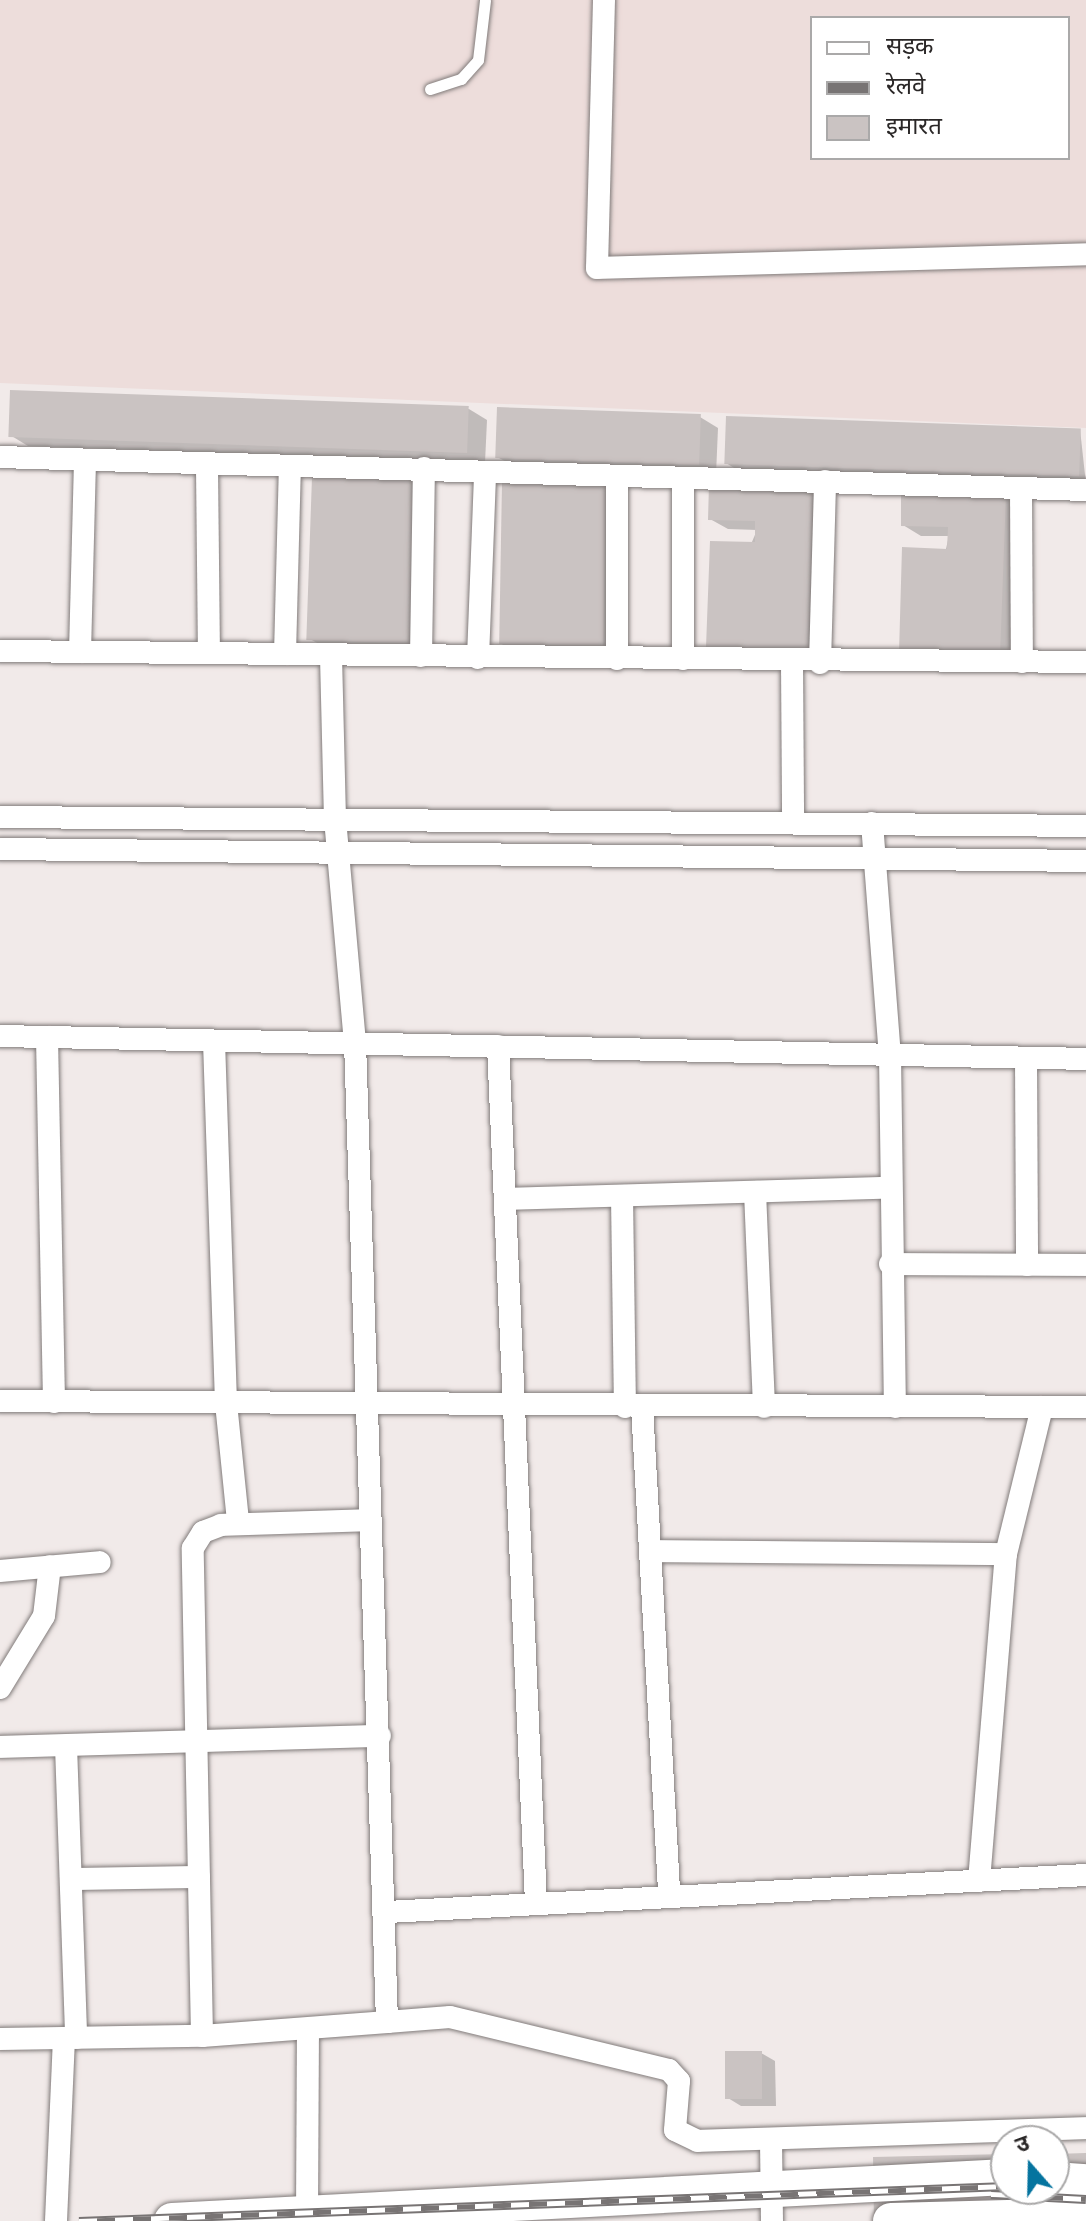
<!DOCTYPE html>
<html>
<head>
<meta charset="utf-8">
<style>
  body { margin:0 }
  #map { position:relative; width:1086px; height:2221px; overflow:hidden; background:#f1eae9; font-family:"Fira Sans Condensed","Noto Sans Devanagari",sans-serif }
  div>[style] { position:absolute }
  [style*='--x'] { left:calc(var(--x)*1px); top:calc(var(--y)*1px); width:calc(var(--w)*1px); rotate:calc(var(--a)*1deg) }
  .built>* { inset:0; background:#eddddb }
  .shadow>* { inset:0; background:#0003 }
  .building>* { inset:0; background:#cac3c2; transform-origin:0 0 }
  .roads { filter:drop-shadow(0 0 2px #817b7a) drop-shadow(0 0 2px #817b7a) }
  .service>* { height:11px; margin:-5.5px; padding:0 5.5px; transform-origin:5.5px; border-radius:5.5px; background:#fff }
  .minor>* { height:22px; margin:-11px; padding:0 11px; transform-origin:11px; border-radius:11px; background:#fff }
  .trunk>* { height:36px; margin:-18px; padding:0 18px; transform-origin:18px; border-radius:18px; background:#fff }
  .rail>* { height:9px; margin-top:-4.5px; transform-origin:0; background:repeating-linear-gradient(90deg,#fff 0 18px,#787474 0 36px); box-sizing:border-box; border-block:2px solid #787474 }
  span { translate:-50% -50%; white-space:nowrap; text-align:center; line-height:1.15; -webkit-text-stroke:8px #fff; paint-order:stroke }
  .legend { position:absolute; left:810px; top:16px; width:260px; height:144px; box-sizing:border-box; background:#fff; border:2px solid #aaa9a9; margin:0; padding:10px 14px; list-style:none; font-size:24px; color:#2a2727 }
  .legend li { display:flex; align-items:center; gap:16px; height:40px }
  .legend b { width:40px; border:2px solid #aaa9a9 }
  .north { position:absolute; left:990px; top:2125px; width:80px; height:80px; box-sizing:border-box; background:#fff; border:2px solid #aaa9a9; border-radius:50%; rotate:340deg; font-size:22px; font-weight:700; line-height:32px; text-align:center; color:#2a2727 }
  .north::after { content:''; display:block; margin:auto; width:28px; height:36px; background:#05749f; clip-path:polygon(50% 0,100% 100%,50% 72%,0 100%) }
</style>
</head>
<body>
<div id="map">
  <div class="built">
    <i style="clip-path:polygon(evenodd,0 0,1086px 0,1086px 428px,0 383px,0 0,812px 18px,1068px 18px,1068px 158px,812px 158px,812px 18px)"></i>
  </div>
  <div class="shadow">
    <i style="clip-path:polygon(469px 409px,487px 420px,485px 463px,28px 446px,10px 435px)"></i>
    <i style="clip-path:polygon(700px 417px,718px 428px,716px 475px,516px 467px,497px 457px)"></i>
    <i style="clip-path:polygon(1080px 429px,1086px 484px,744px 474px,726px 463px)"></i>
    <i style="clip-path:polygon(605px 486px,623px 497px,619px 656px,518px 654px,500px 643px)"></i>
    <i style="clip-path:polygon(813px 489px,831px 500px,826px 659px,727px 656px,708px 646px,757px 530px,728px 529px,710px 519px)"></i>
    <i style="clip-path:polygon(433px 492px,428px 652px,328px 649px,310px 639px)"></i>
    <i style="clip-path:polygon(1005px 496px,1024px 506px,1018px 666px,919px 663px,949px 536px,921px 536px,903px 525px)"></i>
    <i style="clip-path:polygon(761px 2053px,775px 2061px,776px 2106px,741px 2106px,728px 2098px)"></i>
  </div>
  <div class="building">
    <i style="left:10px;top:390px;width:459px;height:47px;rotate:2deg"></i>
    <i style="left:497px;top:407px;width:204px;height:51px;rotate:2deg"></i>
    <i style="left:726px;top:416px;width:355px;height:48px;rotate:2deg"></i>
    <i style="left:312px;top:477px;width:103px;height:163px;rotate:2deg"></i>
    <i style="left:502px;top:482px;width:104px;height:162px;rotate:1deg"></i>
    <i style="clip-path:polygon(709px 484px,813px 487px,808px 650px,706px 647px,710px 541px,755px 542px,755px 521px,708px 520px)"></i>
    <i style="clip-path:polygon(901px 491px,1006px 494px,1000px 656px,899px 653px,902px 547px,947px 549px,948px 527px,901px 526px)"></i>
    <i style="left:725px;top:2051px;width:37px;height:48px"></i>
    <i style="clip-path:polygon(1086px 2153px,1086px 2221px,874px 2221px,873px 2157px,1006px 2154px,1006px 2189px,1054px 2189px,1054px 2154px)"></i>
  </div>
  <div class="roads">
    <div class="service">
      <i style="--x:430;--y:89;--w:33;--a:-18"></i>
      <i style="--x:461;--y:79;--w:25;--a:-48"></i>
      <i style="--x:478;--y:60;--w:60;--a:-83.3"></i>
    </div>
    <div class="minor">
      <i style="--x:604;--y:0;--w:268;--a:91.5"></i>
      <i style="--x:597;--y:268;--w:489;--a:-1.6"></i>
      <i style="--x:0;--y:457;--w:1087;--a:1.74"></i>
      <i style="--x:207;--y:467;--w:186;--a:89.4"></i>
      <i style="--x:683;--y:479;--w:180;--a:90"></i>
      <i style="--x:1021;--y:488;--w:174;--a:89.7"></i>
      <i style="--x:0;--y:651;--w:1086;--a:0.58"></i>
      <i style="--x:80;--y:652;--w:191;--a:-88.5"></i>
      <i style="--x:285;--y:654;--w:185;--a:-88.5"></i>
      <i style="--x:421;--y:656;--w:188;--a:-89.1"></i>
      <i style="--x:478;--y:658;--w:185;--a:-87.8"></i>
      <i style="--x:617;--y:659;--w:182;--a:-90"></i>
      <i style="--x:792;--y:662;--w:161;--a:89.6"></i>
      <i style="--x:820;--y:663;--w:182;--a:-88.4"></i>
      <i style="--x:0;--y:817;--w:1086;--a:0.47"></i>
      <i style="--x:872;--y:823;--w:233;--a:85.6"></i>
      <i style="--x:890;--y:1055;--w:352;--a:89.2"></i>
      <i style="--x:0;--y:849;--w:1086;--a:0.63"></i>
      <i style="--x:0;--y:1036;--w:1086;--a:1.21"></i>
      <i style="--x:47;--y:1037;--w:365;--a:88.9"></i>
      <i style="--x:214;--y:1041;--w:362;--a:88.1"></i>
      <i style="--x:226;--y:1403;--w:120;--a:84.2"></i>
      <i style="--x:498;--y:1046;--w:859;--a:87.46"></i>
      <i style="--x:1026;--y:1058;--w:207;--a:89.7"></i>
      <i style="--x:755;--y:1192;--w:215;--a:87.6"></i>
      <i style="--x:622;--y:1196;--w:211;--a:89.2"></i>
      <i style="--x:506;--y:1199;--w:381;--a:-1.7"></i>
      <i style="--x:890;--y:1264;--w:196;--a:0.3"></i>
      <i style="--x:0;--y:1401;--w:1086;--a:0.32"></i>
      <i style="--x:642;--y:1407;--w:491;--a:86.8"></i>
      <i style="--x:653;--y:1551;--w:353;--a:0.5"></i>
      <i style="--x:0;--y:1571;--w:100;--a:-5.1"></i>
      <i style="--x:0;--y:1688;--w:84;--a:-58.6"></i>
      <i style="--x:44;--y:1616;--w:50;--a:-83.2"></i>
      <i style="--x:66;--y:1746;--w:292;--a:88"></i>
      <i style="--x:0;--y:1747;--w:380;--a:-1.7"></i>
      <i style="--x:71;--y:1879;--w:128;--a:-0.9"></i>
      <i style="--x:979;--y:1881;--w:328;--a:-85.3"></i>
      <i style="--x:1006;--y:1554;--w:151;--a:-76.2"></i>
      <i style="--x:387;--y:1912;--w:700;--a:-3.03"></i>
      <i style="--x:387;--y:2022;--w:63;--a:-4.5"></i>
      <i style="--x:450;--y:2017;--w:225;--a:13.6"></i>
      <i style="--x:669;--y:2070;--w:15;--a:48"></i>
      <i style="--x:679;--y:2081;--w:49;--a:94.7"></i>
      <i style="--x:675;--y:2130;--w:25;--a:26"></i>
      <i style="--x:698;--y:2141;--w:388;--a:-1.9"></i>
      <i style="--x:202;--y:2036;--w:488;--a:-91.1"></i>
      <i style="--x:193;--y:1548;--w:19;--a:-58"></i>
      <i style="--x:203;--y:1532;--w:19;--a:-21"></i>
      <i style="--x:221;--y:1525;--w:149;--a:-1.9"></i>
      <i style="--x:0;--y:2039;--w:202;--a:-0.9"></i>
      <i style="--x:202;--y:2036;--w:186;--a:-4.3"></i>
      <i style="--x:387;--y:2022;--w:980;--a:-91.87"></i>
      <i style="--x:355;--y:1043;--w:224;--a:-95.1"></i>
      <i style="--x:335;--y:820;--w:165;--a:-91.4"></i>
      <i style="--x:771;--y:2140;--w:81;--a:89.3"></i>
      <i style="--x:307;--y:2215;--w:186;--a:-89.7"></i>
      <i style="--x:56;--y:2221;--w:183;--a:-87.5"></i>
    </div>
    <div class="trunk">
      <i style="--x:1054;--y:2180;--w:32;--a:4"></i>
      <i style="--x:172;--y:2221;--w:835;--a:-3.02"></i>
      <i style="--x:891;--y:2221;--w:195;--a:-1.5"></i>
    </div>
  </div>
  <div class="rail">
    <i style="--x:991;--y:2194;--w:95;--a:3"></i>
    <i style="--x:79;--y:2221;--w:928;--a:-2.16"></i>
  </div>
  <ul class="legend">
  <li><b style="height:10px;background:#fff"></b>सड़क</li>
  <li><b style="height:10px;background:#787474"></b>रेलवे</li>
  <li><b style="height:22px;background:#cac3c2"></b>इमारत</li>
  </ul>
  <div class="north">उ</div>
</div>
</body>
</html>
